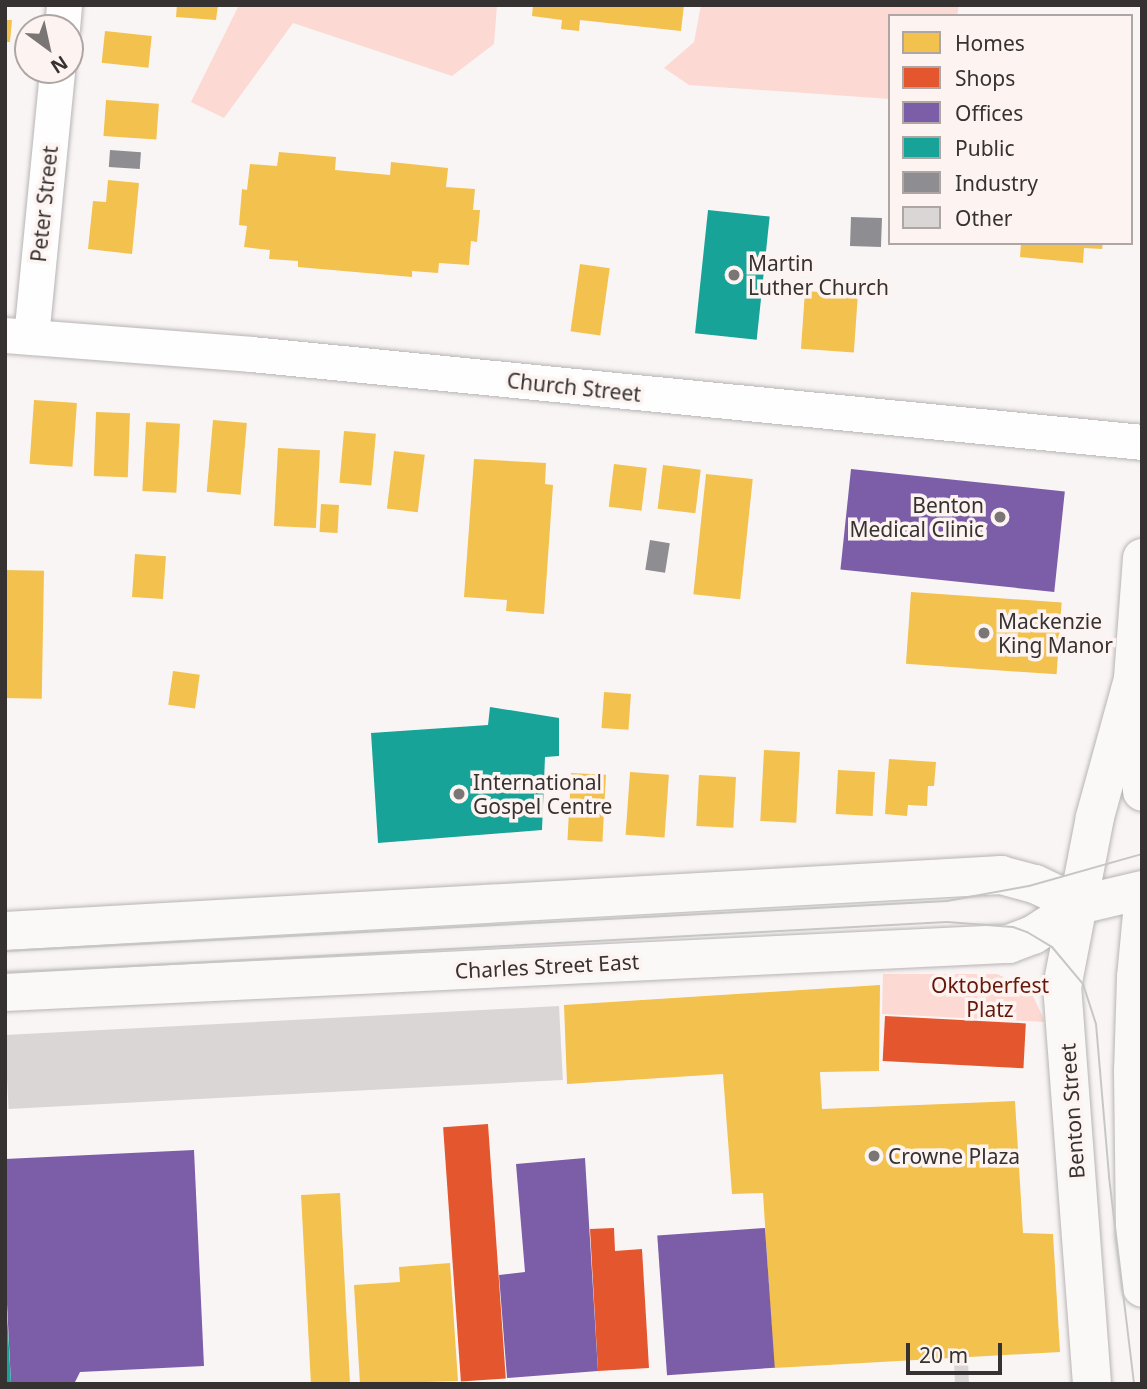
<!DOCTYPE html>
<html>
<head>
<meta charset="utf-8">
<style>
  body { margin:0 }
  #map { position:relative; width:1147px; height:1389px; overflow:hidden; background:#faf5f5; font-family:"Noto Sans",sans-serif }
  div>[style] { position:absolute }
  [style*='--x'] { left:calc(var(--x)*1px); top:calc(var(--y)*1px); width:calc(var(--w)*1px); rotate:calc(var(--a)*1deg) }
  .green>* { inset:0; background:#fcd9d2 }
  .homes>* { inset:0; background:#f2c14e; transform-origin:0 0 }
  .shops>* { inset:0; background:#e4572e; transform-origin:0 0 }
  .offices>* { inset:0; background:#7b5ea7; transform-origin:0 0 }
  .public>* { inset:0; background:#17a398; transform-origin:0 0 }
  .industry>* { inset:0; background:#8d8d92; transform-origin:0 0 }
  .building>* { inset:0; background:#dad6d6; transform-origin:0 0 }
  .roads { filter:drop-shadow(0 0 2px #b8b4b4) drop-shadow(0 0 2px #b8b4b4) }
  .street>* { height:35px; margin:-17.5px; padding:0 17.5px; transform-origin:17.5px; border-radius:17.5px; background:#fefefe }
  .secondary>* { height:38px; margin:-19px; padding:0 19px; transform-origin:19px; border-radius:19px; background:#fbf8f8 }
  .tram>* { height:2px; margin:-1px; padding:0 1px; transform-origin:1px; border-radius:1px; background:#c7c6c6 }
  .dots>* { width:19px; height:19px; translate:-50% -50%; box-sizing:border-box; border:4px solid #fdf4f2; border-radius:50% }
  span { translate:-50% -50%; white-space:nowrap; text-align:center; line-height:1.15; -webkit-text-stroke:7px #fdf4f2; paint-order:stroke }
  .street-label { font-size:21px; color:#353231 }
  .poi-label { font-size:21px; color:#353231 }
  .left { translate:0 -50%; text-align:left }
  .right { translate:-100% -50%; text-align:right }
  .park-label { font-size:21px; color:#67170a }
  .frame { position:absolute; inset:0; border:7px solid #353231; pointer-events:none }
  .legend { position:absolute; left:888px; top:14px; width:245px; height:231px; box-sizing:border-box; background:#fdf4f2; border:2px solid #ada6a5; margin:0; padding:9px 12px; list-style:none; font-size:21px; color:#353231 }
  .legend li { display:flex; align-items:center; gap:14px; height:35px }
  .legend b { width:35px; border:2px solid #ada6a5 }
  .north { position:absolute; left:14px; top:14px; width:70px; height:70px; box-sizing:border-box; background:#fdf4f2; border:2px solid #ada6a5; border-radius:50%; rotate:147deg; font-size:19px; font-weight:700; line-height:28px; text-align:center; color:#353231 }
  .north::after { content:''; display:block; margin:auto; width:24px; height:32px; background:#7a7676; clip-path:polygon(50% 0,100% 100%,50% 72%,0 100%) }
  .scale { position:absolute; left:906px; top:1343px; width:96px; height:32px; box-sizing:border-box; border:4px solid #353231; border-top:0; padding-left:9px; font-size:21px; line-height:24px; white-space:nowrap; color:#353231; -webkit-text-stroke:5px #fdf4f2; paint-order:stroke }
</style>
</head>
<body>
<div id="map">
  <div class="green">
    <i style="clip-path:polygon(239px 5px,497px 5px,494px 44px,452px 76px,293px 23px,224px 118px,191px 102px)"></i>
    <i style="clip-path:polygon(701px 5px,959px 5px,957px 16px,890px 16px,890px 99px,689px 85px,664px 68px,694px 42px)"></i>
    <i style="clip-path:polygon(883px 974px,997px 974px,1030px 989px,1045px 1022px,882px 1014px)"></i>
  </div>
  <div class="homes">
    <i style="clip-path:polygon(177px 5px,218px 5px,216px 20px,176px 17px)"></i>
    <i style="clip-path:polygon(533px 5px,684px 5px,681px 31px,580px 20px,579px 31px,561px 29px,562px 20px,532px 16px)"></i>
    <i style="clip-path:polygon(5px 20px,12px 20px,10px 42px,5px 42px)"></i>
    <i style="left:105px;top:31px;width:47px;height:32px;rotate:6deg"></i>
    <i style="left:106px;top:100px;width:53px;height:36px;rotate:4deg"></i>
    <i style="clip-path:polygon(279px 152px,336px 157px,335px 170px,390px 175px,391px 162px,448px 168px,446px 187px,475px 189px,473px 210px,480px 210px,477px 242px,471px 241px,469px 265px,439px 263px,438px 273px,412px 271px,412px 277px,298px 267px,298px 261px,269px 259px,270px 250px,244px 247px,247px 226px,239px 225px,242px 189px,247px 190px,250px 164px,277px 166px)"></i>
    <i style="clip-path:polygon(108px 180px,139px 183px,132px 254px,88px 249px,93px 201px,106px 202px)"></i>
    <i style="clip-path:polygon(1021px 243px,1103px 243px,1102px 249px,1084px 248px,1083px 263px,1020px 257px)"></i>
    <i style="left:580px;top:264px;width:30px;height:68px;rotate:8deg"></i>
    <i style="left:805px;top:291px;width:53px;height:58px;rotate:4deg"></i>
    <i style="left:34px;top:400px;width:43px;height:64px;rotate:4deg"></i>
    <i style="left:96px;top:412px;width:34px;height:64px;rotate:2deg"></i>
    <i style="left:213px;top:420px;width:34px;height:72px;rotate:5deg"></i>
    <i style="left:146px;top:422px;width:34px;height:69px;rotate:3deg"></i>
    <i style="left:344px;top:431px;width:32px;height:52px;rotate:5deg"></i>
    <i style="left:278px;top:448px;width:42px;height:78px;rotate:3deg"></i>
    <i style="left:394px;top:451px;width:31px;height:58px;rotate:7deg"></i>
    <i style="clip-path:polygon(474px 459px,546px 463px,545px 484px,553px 485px,544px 614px,506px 611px,507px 600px,464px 597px)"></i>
    <i style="left:614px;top:464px;width:33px;height:43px;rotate:7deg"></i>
    <i style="left:663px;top:465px;width:38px;height:44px;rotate:7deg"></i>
    <i style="left:706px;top:474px;width:47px;height:121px;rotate:6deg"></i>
    <i style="left:321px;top:504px;width:18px;height:28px;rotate:3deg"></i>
    <i style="left:135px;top:554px;width:31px;height:43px;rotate:4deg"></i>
    <i style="left:5px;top:570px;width:39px;height:128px;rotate:1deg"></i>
    <i style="left:911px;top:592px;width:151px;height:72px;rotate:4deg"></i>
    <i style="left:173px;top:671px;width:27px;height:34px;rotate:8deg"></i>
    <i style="left:604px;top:692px;width:27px;height:36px;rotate:4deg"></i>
    <i style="left:764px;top:750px;width:36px;height:71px;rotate:3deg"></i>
    <i style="clip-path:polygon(889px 759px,936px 762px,934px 786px,928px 786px,927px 806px,908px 805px,907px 816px,885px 814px)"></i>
    <i style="left:838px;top:770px;width:37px;height:44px;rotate:3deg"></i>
    <i style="left:630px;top:772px;width:39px;height:63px;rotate:4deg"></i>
    <i style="left:571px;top:773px;width:35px;height:67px;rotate:3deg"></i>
    <i style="left:699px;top:775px;width:37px;height:51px;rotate:3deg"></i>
    <i style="clip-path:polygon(880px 985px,879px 1071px,820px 1072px,822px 1109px,1015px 1101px,1023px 1233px,1053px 1234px,1060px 1352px,774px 1368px,763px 1193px,732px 1194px,723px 1074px,567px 1084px,564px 1005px)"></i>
    <i style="left:340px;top:1193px;width:191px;height:39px;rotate:87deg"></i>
    <i style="clip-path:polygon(450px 1263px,458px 1381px,360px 1384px,354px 1285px,400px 1282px,399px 1267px)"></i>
  </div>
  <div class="shops">
    <i style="left:885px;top:1016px;width:141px;height:45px;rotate:3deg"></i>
    <i style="left:488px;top:1124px;width:255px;height:45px;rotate:86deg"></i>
    <i style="clip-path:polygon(614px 1228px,615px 1251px,642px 1249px,649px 1368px,598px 1371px,590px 1229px)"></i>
  </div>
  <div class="offices">
    <i style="left:851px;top:469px;width:215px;height:101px;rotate:6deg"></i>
    <i style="clip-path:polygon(194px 1150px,204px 1366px,80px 1372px,74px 1384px,11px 1384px,5px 1264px,5px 1159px)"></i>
    <i style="clip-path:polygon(585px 1158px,598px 1371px,507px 1378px,499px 1275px,525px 1272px,516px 1164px)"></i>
    <i style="left:765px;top:1228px;width:140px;height:108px;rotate:86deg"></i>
  </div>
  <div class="public">
    <i style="left:708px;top:210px;width:62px;height:124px;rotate:6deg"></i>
    <i style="clip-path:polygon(490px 707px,559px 718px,559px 756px,545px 757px,542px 830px,378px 843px,371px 733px,488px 725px)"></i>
    <i style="clip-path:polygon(5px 1313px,7px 1313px,11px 1384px,5px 1384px)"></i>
  </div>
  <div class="industry">
    <i style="left:110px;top:150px;width:31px;height:17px;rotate:4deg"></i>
    <i style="left:851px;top:217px;width:31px;height:29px;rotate:2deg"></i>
    <i style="left:650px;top:540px;width:20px;height:30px;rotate:9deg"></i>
  </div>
  <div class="building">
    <i style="left:559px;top:1006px;width:74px;height:555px;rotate:87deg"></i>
    <i style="left:968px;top:1358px;width:26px;height:14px;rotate:88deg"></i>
  </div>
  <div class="roads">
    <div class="street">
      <i style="--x:62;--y:28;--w:23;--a:-85"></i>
      <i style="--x:5;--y:335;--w:247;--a:4.4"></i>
      <i style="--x:251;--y:354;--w:895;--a:5.64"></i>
      <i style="--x:31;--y:337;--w:268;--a:-84.4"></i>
    </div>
    <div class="secondary">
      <i style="--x:1142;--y:558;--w:121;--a:94.3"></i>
      <i style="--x:1133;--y:679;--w:113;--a:85.4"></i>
      <i style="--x:1142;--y:914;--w:63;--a:95.4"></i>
      <i style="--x:1136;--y:977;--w:93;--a:91.8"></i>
      <i style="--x:1133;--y:1070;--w:165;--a:89.3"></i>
      <i style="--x:1135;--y:1235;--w:53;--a:82.5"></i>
      <i style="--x:5;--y:931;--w:998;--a:-3.22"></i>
      <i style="--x:1001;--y:875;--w:35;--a:15"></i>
      <i style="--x:1035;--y:884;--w:49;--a:25.5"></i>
      <i style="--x:5;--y:992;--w:1005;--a:-2.74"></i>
      <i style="--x:1009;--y:944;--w:26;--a:-21"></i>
      <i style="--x:1033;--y:935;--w:55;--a:-33.1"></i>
      <i style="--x:1079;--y:905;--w:65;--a:-13.4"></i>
      <i style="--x:1092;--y:1384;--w:398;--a:-94.3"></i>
      <i style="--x:1062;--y:987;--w:173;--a:-79"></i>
      <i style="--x:1095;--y:817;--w:143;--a:-74.6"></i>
    </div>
  </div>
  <div class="tram">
    <i style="--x:5;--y:951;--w:943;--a:-3.04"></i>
    <i style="--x:947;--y:901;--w:83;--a:-10.4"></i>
    <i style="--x:1029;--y:886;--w:117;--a:-15.8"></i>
    <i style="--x:5;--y:973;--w:943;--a:-3.1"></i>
    <i style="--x:947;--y:922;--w:66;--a:4.3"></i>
    <i style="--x:1013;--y:927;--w:15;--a:20"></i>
    <i style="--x:1027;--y:932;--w:29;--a:31"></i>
    <i style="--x:1052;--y:947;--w:48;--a:50"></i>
    <i style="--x:1083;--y:984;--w:42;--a:72"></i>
    <i style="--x:1096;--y:1024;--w:154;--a:85.1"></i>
    <i style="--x:1109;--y:1177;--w:209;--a:83.1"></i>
  </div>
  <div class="dots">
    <i style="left:734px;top:275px;background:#7a7676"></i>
    <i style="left:1000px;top:517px;background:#7a7676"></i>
    <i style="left:984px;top:633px;background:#7a7676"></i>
    <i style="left:459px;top:794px;background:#7a7676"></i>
    <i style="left:874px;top:1156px;background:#7a7676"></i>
  </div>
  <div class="street-label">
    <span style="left:44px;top:204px;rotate:-84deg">Peter Street</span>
    <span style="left:574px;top:387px;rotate:6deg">Church Street</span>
    <span style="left:547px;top:966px;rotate:-3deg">Charles Street East</span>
    <span style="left:1072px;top:1111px;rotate:-94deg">Benton Street</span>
  </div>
  <div class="poi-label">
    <span class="left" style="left:748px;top:275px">Martin<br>Luther Church</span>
    <span class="right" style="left:984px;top:517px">Benton<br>Medical Clinic</span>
    <span class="left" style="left:998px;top:633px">Mackenzie<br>King Manor</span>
    <span class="left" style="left:473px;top:794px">International<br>Gospel Centre</span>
    <span class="left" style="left:888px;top:1156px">Crowne Plaza</span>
  </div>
  <div class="park-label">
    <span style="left:990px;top:997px">Oktoberfest<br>Platz</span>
  </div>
  <div class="frame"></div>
  <ul class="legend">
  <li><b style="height:19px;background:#f2c14e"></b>Homes</li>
  <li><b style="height:19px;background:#e4572e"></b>Shops</li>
  <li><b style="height:19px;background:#7b5ea7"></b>Offices</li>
  <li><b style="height:19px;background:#17a398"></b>Public</li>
  <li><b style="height:19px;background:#8d8d92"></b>Industry</li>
  <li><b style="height:19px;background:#dad6d6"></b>Other</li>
  </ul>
  <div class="north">N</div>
  <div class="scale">20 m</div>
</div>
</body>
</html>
